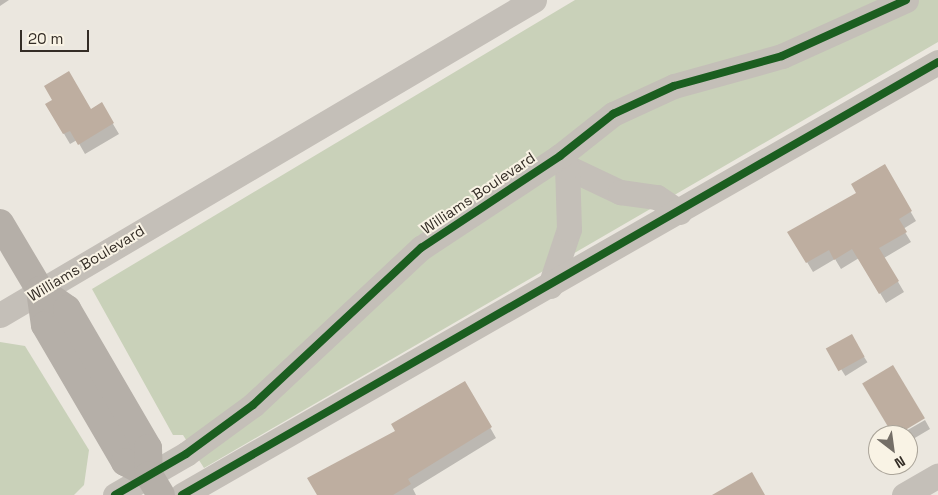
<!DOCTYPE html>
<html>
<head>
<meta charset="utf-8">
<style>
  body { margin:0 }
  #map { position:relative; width:938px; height:495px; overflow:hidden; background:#ebe7df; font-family:"Space Grotesk",sans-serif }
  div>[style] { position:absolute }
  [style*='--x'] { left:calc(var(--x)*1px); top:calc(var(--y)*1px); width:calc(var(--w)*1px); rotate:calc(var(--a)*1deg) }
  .green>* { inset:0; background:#c9d1b9 }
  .shadow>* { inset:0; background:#0003; transform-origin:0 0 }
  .building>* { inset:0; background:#beaea0; transform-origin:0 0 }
  .minor>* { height:25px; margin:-12.5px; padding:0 12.5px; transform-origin:12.5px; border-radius:12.5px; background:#c4bfb8 }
  .secondary>* { height:28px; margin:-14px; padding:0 14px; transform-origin:14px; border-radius:14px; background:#b5afa8 }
  .cycleway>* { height:8px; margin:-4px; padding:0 4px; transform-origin:4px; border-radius:4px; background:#1b5e20 }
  span { translate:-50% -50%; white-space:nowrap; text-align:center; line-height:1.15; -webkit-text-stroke:4px #f9f3e5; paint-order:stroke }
  .street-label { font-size:15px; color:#342d26 }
  .north { position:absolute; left:868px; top:425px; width:50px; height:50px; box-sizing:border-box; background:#f9f3e5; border:1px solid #aaa499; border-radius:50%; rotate:150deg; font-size:14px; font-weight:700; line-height:20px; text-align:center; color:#342d26 }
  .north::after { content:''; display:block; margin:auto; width:18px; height:22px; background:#746e67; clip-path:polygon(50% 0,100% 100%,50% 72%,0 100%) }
  .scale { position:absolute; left:20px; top:30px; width:69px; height:22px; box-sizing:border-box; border:2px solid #342d26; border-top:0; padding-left:6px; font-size:15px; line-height:18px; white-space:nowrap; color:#342d26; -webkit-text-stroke:4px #f9f3e5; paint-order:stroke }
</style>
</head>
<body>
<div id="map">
  <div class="green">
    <i style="clip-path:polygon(575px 0,938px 0,938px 42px,204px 468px,183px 435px,173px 435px,92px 289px)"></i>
    <i style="clip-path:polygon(0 342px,25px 346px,89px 450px,84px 485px,74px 495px,0 495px)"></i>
  </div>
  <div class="shadow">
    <i style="clip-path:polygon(0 0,9px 0,0 6px)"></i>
    <i style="clip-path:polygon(101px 104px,119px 134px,85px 154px,77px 140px,70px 144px,53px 115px,90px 110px)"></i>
    <i style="clip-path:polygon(884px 166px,916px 221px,903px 229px,911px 242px,884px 258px,904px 292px,886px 303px,859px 258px,841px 269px,835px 259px,813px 272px,789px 232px,858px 194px)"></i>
    <i style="left:851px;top:336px;width:31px;height:26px;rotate:58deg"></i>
    <i style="clip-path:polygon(465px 383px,496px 438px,413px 489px,416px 495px,318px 495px)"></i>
    <i style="clip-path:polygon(864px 384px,923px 418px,894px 435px)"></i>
    <i style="clip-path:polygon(925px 420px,930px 429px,908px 442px,908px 435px,899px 435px)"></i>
  </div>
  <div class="building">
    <i style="clip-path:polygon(69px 71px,91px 109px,102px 102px,114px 123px,78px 145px,70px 131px,63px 134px,45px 104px,52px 100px,44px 86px)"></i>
    <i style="clip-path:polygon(885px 164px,912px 211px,899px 219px,907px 232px,879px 248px,899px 281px,879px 294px,852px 249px,834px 260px,829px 250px,806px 263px,787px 232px,856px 193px,851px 184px)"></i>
    <i style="left:852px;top:334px;width:26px;height:30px;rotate:61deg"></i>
    <i style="left:893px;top:365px;width:62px;height:36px;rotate:59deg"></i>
    <i style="clip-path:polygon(465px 381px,492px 427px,408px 479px,411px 484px,393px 495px,317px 495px,307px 478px,395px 431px,391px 424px)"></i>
    <i style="clip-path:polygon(752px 472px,765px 495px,712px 495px)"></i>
  </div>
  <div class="minor">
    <i style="--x:567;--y:167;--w:59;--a:25.3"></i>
    <i style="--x:620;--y:192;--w:37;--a:8"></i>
    <i style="--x:657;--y:197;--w:27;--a:34"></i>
    <i style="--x:550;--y:286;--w:60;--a:-71.6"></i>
    <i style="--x:569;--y:229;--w:62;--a:-91.8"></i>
    <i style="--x:567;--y:167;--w:13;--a:-122"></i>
    <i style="--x:0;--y:315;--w:620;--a:-30.54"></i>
    <i style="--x:115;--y:495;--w:82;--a:-30"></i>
    <i style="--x:186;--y:454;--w:83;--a:-36.2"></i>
    <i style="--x:253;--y:405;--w:230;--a:-43.1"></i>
    <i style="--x:421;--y:248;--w:167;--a:-33.5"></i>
    <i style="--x:560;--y:156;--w:68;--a:-38.4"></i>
    <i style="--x:613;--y:114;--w:67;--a:-24.7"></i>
    <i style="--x:674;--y:86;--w:112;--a:-15.5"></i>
    <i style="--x:782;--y:56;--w:136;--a:-24.3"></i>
    <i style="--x:182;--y:495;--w:871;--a:-29.8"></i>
    <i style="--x:904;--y:495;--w:39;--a:-30"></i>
  </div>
  <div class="secondary">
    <i style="--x:0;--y:223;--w:78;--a:59.2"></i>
    <i style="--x:40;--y:290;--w:35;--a:82"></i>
    <i style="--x:45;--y:325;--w:159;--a:59.7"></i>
    <i style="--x:125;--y:462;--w:27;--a:28"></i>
    <i style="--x:40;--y:290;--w:33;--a:35"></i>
    <i style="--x:67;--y:309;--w:161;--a:59.8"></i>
    <i style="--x:148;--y:448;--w:27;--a:88"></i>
    <i style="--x:149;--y:475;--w:23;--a:59"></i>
  </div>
  <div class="cycleway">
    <i style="--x:115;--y:495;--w:82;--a:-30"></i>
    <i style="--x:186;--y:454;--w:83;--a:-36.2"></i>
    <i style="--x:253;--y:405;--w:230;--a:-43.1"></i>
    <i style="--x:421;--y:248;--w:167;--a:-33.5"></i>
    <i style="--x:560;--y:156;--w:68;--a:-38.4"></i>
    <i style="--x:613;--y:114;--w:67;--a:-24.7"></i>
    <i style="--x:674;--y:86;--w:112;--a:-15.5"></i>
    <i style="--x:782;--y:56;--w:136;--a:-24.3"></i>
    <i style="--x:182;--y:495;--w:871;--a:-29.8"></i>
  </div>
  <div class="street-label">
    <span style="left:478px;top:193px;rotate:-34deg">Williams Boulevard</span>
    <span style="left:86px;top:263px;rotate:-31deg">Williams Boulevard</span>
  </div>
  <div class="north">N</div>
  <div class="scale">20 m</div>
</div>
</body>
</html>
